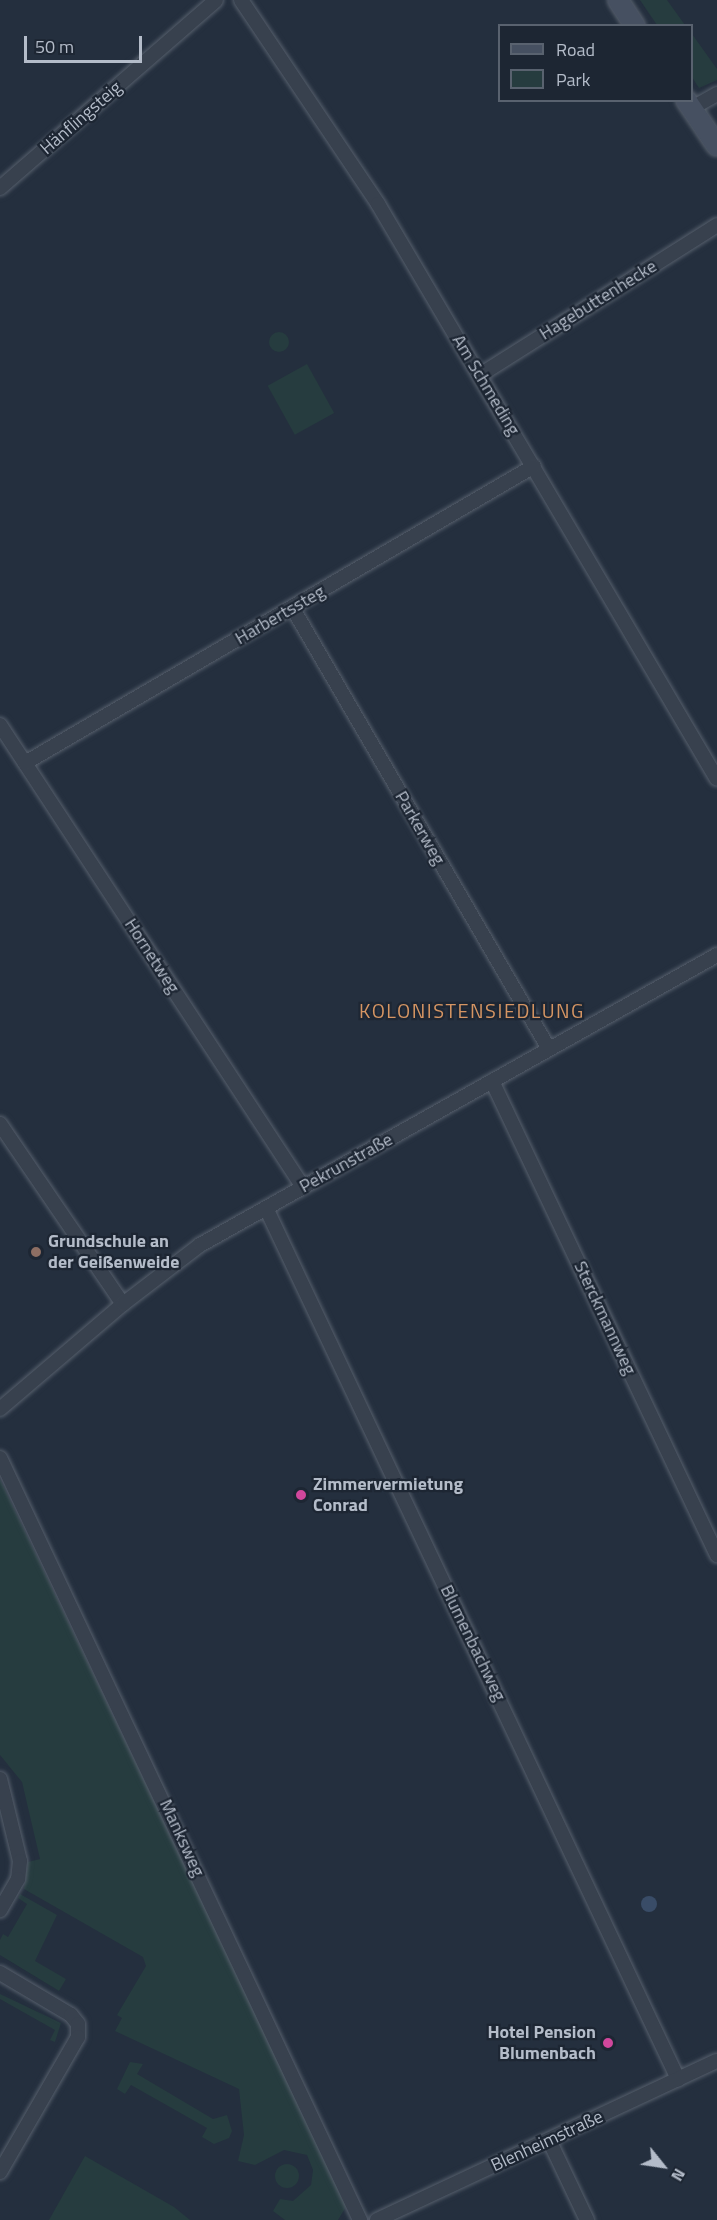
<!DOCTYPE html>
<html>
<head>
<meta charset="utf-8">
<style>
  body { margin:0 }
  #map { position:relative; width:717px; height:2220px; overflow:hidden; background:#242f3e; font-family:"Titillium Web",sans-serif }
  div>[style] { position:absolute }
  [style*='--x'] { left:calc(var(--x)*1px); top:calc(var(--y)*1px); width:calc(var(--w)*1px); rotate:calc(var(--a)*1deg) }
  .green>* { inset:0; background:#263c3f; transform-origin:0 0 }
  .round { border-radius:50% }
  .water>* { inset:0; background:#394c67 }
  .roads { filter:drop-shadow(0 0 2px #565f6c) drop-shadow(0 0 2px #565f6c) }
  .street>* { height:14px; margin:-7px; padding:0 7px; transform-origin:7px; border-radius:7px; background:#38414e }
  .secondary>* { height:20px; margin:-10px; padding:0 10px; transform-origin:10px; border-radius:10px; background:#465061 }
  .dots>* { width:16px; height:16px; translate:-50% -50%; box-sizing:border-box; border:3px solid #1d2633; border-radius:50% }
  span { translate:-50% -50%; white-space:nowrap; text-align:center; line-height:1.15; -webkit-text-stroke:4.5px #1d2633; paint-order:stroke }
  .street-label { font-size:18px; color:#b4bcc9 }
  .poi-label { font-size:18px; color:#b4bcc9; font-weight:700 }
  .left { translate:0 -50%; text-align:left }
  .right { translate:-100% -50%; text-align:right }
  .neighbourhood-label { font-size:20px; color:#d59563; letter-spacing:1.5px }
  .legend { position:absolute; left:498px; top:24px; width:195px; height:78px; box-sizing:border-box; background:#1d2633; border:2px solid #59626f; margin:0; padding:8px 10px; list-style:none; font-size:18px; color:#b4bcc9 }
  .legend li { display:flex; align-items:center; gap:12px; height:30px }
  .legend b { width:30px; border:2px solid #59626f }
  .north { position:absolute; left:633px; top:2136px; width:60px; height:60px; -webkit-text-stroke:4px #1d2633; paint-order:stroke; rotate:120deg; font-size:16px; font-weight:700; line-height:24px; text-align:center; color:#b4bcc9 }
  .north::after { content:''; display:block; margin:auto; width:21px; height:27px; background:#b4bcc9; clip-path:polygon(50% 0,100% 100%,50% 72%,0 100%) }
  .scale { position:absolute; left:24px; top:36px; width:118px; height:27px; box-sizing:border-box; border:3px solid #b4bcc9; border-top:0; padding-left:8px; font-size:18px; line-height:21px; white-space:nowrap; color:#b4bcc9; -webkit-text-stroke:4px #1d2633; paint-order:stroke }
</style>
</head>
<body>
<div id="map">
  <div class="green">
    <i style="clip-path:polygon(640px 0,667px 0,685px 25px,657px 25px)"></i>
    <i style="clip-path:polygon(692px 34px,717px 69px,717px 80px,699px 88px,692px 77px)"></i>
    <i class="round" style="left:269px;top:332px;width:20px;height:20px"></i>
    <i style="left:307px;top:364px;width:56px;height:45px;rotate:61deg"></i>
    <i style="clip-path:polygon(0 1479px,347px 2205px,338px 2220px,285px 2220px,273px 2211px,280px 2199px,293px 2201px,311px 2185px,313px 2170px,307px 2155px,284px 2150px,255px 2165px,238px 2161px,244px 2135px,239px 2089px,115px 2031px,122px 2018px,117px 2015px,146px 1966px,143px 1957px,24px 1889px,28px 1862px,40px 1859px,22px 1782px,0 1755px)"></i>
    <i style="clip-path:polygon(20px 1894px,57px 1915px,35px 1961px,66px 1979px,59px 1991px,0 1955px,0 1940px,3px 1934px,8px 1937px,27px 1904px,18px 1898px)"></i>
    <i style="clip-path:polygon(0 1994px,61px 2023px,55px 2042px,50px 2040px,55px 2030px,0 1999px)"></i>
    <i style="clip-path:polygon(130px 2062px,143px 2064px,137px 2074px,213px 2119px,227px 2115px,232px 2131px,229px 2138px,214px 2144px,202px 2137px,207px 2128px,131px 2085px,125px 2094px,117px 2089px)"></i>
    <i style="clip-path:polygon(85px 2156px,174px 2207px,190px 2220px,49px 2220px)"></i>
    <i class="round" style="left:275px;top:2164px;width:24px;height:24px"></i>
  </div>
  <div class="water">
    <i class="round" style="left:641px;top:1896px;width:16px;height:16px"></i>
  </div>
  <div class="roads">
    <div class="street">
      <i style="--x:241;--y:0;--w:246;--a:56.1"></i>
      <i style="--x:378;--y:204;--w:667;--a:59.48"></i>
      <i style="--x:692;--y:108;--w:29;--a:-29"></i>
      <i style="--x:0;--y:188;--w:286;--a:-41"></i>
      <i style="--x:480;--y:375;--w:280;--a:-32.3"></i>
      <i style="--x:292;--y:607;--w:511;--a:59.82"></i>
      <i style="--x:0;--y:725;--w:552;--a:56.74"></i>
      <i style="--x:25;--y:763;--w:589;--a:-30.26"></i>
      <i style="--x:492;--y:1081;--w:525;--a:64.61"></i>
      <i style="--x:0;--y:1124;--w:218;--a:55.7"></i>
      <i style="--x:266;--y:1208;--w:964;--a:64.68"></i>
      <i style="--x:0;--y:1409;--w:162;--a:-40.5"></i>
      <i style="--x:123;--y:1304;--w:97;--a:-37.5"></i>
      <i style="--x:200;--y:1245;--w:593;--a:-29.29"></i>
      <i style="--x:0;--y:1458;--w:843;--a:64.71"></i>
      <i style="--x:0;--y:1779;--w:84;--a:76.3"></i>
      <i style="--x:20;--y:1861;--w:18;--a:96"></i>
      <i style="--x:18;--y:1879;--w:36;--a:120"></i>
      <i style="--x:0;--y:1973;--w:82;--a:30.6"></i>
      <i style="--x:71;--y:2015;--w:11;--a:52"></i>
      <i style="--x:78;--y:2024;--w:13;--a:90"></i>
      <i style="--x:78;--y:2037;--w:156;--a:120"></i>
      <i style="--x:549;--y:2140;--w:89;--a:64.6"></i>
      <i style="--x:377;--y:2220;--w:375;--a:-25.1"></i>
    </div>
    <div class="secondary">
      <i style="--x:618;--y:0;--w:31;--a:57"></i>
      <i style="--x:686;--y:100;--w:55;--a:56"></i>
    </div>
  </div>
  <div class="dots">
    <i style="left:36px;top:1252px;background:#8d6e63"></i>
    <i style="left:301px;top:1495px;background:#d1479c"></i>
    <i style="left:608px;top:2043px;background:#d1479c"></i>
  </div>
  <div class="street-label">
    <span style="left:81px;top:118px;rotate:-41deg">Hänflingsteig</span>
    <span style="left:598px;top:300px;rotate:-32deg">Hagebuttenhecke</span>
    <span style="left:486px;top:385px;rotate:59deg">Am Schmeding</span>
    <span style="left:280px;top:615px;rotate:-30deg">Harbertssteg</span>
    <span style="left:420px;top:828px;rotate:60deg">Parkerweg</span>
    <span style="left:152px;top:956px;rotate:57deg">Hornetweg</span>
    <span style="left:346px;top:1163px;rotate:-29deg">Pekrunstraße</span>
    <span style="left:605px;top:1318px;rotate:65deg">Sterckmannweg</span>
    <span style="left:473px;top:1643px;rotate:64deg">Blumenbachweg</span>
    <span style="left:182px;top:1838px;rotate:65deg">Manksweg</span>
    <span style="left:547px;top:2141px;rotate:-25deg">Blenheimstraße</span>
  </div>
  <div class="poi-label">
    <span class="left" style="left:48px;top:1252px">Grundschule an<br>der Geißenweide</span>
    <span class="left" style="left:313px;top:1495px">Zimmervermietung<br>Conrad</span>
    <span class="right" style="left:596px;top:2043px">Hotel Pension<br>Blumenbach</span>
  </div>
  <div class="neighbourhood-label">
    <span style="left:472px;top:1010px">KOLONISTENSIEDLUNG</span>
  </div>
  <ul class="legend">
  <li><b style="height:8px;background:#465061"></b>Road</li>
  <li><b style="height:16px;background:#263c3f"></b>Park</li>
  </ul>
  <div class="north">N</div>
  <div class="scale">50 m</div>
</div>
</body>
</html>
